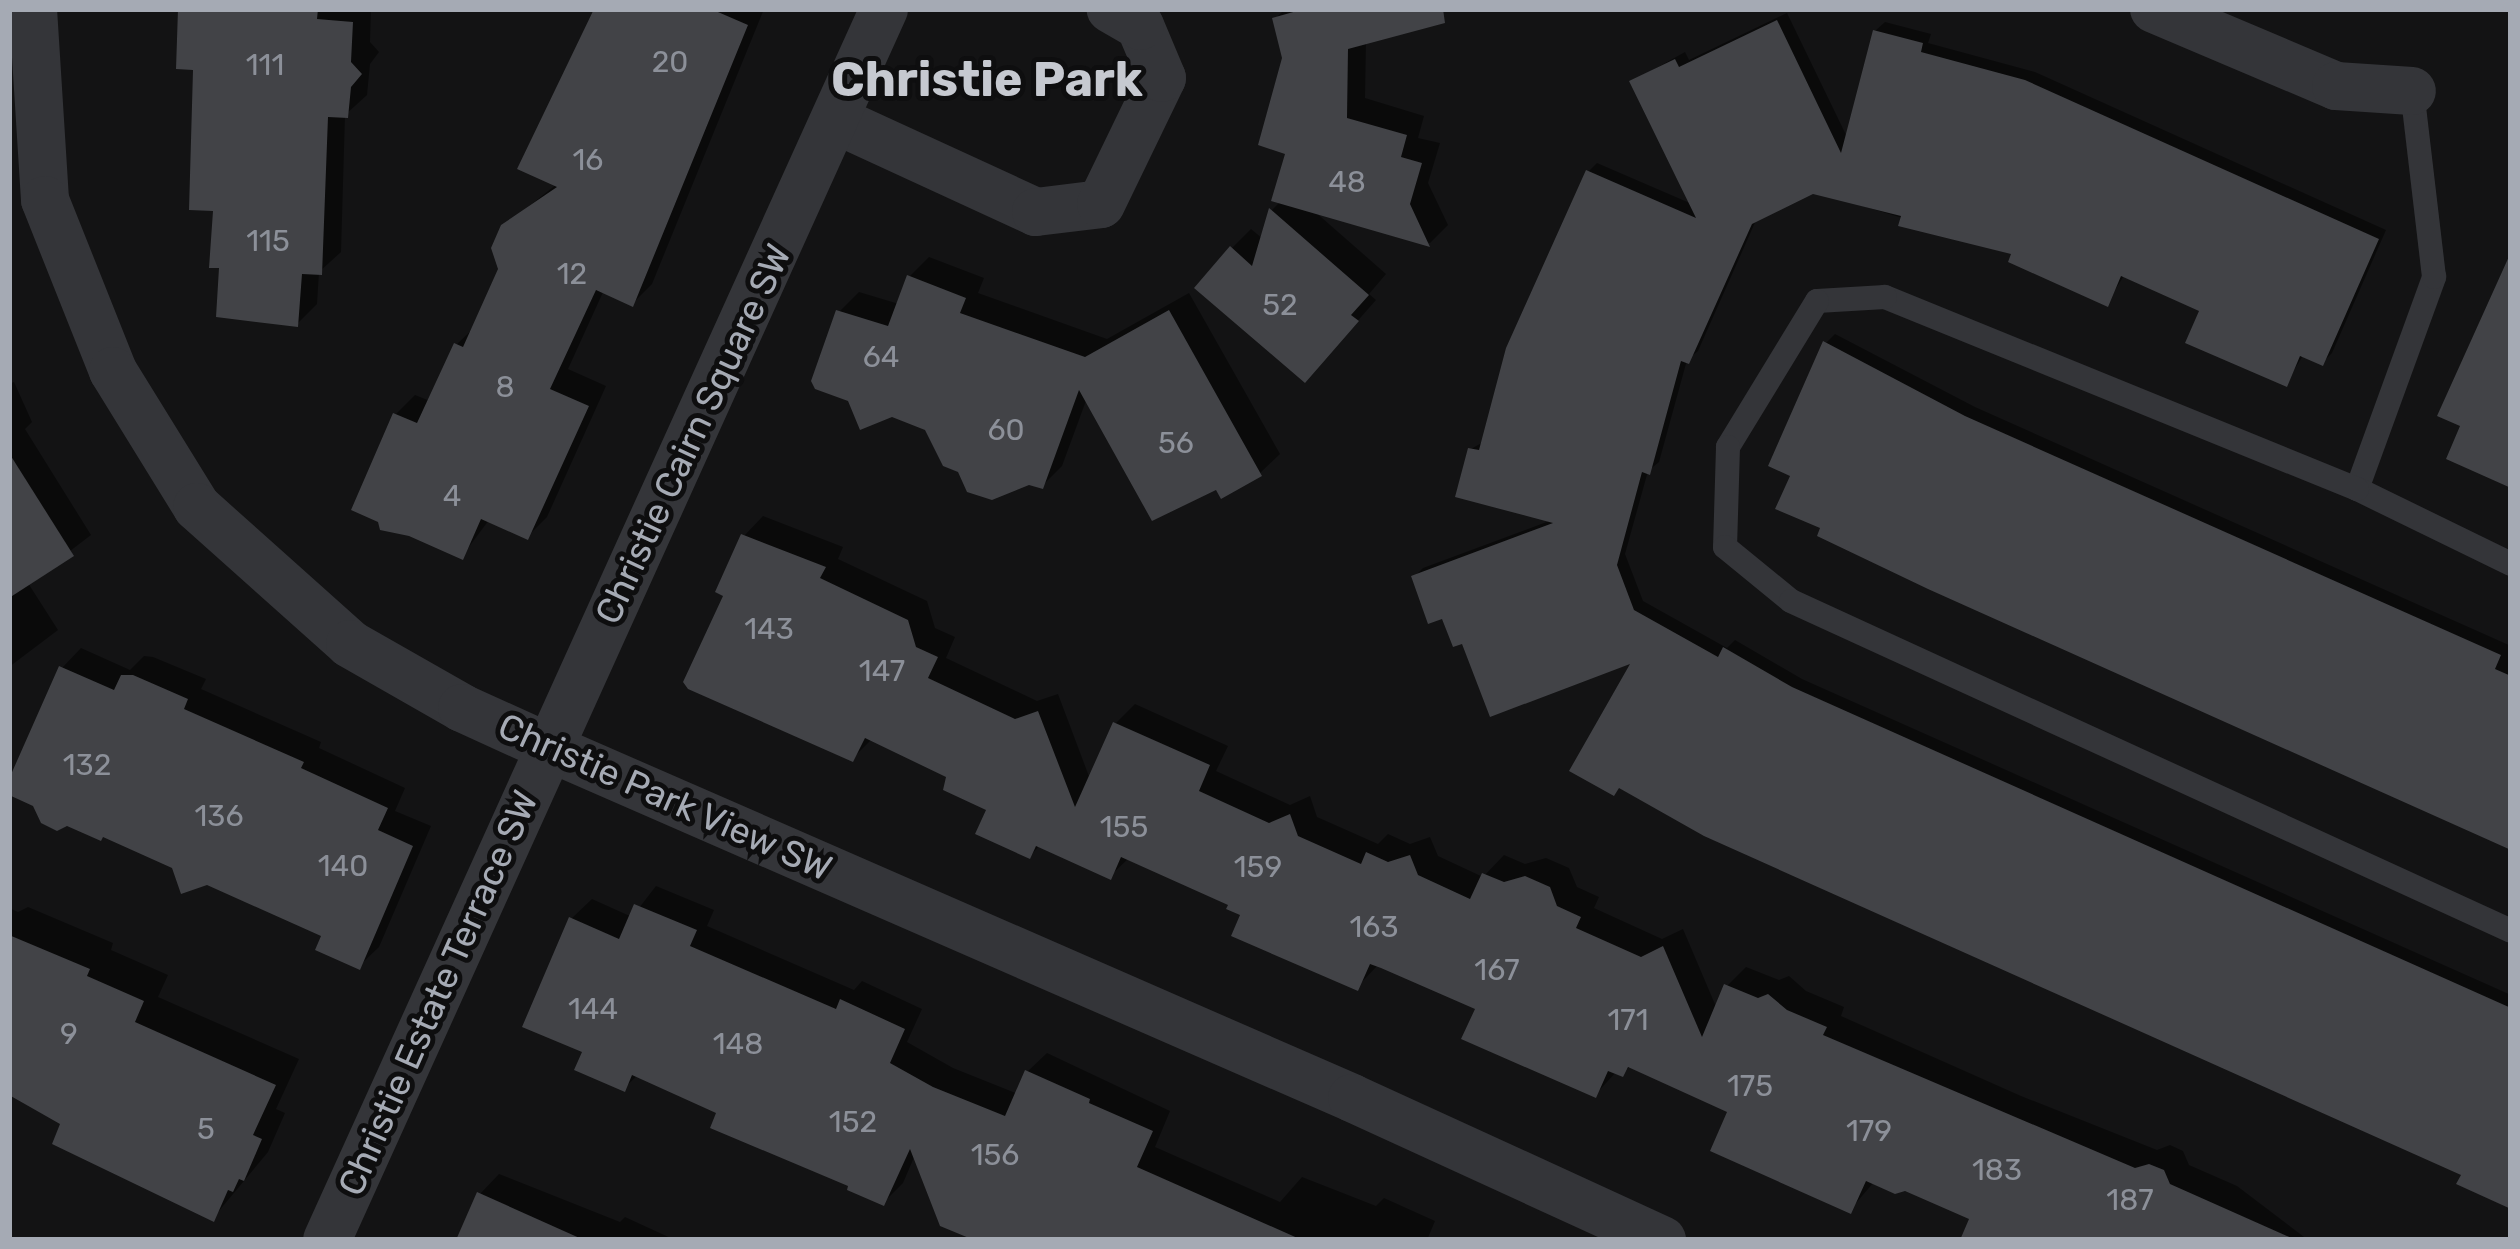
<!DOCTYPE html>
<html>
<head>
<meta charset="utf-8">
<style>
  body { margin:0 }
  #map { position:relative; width:2520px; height:1249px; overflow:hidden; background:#131314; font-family:Rubik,sans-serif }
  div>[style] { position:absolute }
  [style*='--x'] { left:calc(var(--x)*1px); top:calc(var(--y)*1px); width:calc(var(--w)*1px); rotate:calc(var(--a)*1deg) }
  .shadow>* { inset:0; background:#0007 }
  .building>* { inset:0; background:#424347 }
  .lane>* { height:24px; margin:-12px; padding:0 12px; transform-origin:12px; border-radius:12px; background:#343539 }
  .street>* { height:48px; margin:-24px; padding:0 24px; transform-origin:24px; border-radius:24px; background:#343539 }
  span { translate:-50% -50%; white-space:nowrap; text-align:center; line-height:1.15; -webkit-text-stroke:10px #0e0e0f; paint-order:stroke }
  .number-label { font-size:30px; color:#8c9099 }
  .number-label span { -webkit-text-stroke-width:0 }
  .street-label { font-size:36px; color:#a5aab4 }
  .district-label { font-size:48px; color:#c6c9d0; font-weight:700 }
  .frame { position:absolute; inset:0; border:12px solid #a5aab4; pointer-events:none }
</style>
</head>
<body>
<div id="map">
  <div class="shadow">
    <i style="clip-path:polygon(181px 9px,371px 9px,370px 42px,379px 52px,370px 64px,367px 95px,345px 115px,341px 252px,319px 272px,317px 304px,297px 324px,223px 265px,196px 67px)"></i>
    <i style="clip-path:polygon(597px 9px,764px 9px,652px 284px,633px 303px,604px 290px,568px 369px,606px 386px,547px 517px,527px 537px,489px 520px,462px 556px,396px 414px,415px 395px,430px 401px,456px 345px,477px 325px,501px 269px,504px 226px,557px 184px)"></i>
    <i style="clip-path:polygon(1285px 9px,1437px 9px,1366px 41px,1365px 98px,1424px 116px,1418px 138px,1440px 143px,1428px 183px,1448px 225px,1430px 243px,1313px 210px,1386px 274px,1369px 294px,1376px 300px,1324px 359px,1232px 248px,1251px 229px,1263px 239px,1272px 210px,1281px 201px,1289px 152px,1286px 58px,1275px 19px)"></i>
    <i style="clip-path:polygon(1787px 13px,1848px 139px,1875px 31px,1885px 22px,1931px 34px,1928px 43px,2035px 72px,2386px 230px,2332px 353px,2323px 362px,2304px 354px,2286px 383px,2203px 309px,2125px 274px,2107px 303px,2015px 252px,1813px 191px,1757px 218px,1698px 351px,1687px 360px,1659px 462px,1648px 471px,1625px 554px,1643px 601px,1727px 648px,1735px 640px,1802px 679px,2511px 995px,2511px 1206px,1637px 659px,1463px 640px,1414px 577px,1423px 568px,1552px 520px,1471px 449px,1485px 441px,1588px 172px,1597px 163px,1692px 204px,1633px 81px,1685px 52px,1689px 60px)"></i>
    <i style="clip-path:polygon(929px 257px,984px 278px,978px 293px,1107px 339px,1189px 293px,1280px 454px,1260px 473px,1217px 487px,1087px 398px,1062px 466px,1042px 486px,960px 470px,839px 312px,859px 292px,899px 304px,909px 277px)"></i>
    <i style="clip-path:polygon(1835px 334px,1975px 407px,2511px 646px,2511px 842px,1824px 527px,1794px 474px,1826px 343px)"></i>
    <i style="clip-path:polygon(14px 382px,32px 422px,25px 429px,91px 535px,28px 583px,58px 630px,9px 667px,9px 384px)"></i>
    <i style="clip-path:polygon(763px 516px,843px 547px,838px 559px,927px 601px,935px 628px,955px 637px,946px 658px,1037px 701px,1058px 694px,1090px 779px,1115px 724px,1135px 704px,1228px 746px,1216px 771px,1290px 805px,1310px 796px,1317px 817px,1378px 844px,1388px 834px,1410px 844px,1430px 837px,1438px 856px,1483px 877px,1504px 855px,1525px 864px,1546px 858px,1569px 868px,1577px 887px,1599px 897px,1594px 908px,1662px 939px,1683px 929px,1717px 1009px,1727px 986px,1746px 967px,1779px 980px,1789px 976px,1806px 991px,1844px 1007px,1841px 1016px,2021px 1096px,2157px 1150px,2170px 1145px,2183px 1151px,2189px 1165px,2237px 1186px,2308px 1240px,1963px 1240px,1973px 1218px,1905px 1188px,1874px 1182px,1850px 1210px,1731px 1110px,1631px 1065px,1623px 1074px,1617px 1071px,1595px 1095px,1479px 1007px,1378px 965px,1357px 987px,1232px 903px,1129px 858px,1110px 876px,1040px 845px,1030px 856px,990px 809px,950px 775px,872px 739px,853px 758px,727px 594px,744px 536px)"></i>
    <i style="clip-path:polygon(81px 648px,130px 670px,144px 656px,153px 657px,206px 679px,201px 689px,321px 742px,319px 748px,405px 788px,395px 811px,431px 826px,379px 947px,359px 966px,325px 934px,9px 792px,62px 668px)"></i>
    <i style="clip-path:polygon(656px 886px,714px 910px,707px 926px,854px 990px,862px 981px,922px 1009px,907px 1042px,953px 1068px,1018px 1094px,1027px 1072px,1047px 1053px,1170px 1111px,1155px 1147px,1280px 1202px,1302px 1177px,1376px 1206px,1384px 1198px,1435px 1221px,1427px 1240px,1000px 1240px,983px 1232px,915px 1155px,903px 1183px,883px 1203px,720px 1112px,638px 1075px,624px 1088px,586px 1051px,572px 918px,592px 899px,632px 917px)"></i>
    <i style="clip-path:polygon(28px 907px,113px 943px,111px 950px,168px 975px,158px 997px,299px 1059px,276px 1109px,285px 1113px,268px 1152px,213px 1218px,9px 1085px,9px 908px,18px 912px)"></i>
    <i style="clip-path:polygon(499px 1174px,620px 1222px,625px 1217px,675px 1240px,459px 1240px,480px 1194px)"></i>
  </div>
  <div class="building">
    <i style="clip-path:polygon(178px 9px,318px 9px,317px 19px,353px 22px,351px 62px,362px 74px,351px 87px,348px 118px,328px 117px,322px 275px,302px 274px,298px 327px,216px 317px,219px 268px,209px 268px,213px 211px,189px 210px,193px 70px,176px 69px)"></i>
    <i style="clip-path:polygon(594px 9px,711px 9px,748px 25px,633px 307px,596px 290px,550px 389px,589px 406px,528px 540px,481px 519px,463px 560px,409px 536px,380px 530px,378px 522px,351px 510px,393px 413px,417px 423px,454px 343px,463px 347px,498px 269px,491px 248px,501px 225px,557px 187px,517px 169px)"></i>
    <i style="clip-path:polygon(1304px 9px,1443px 9px,1445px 23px,1348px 49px,1347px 118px,1407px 135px,1401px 157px,1422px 163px,1410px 204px,1430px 247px,1271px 201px,1285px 154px,1258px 145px,1282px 58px,1272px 18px)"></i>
    <i style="clip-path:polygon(1777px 20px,1841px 153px,1873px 30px,1923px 43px,1921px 52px,2025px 80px,2379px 239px,2323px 366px,2300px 356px,2287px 387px,2185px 343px,2199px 311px,2121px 276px,2108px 307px,2008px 262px,2011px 254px,1898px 226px,1901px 216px,1813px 194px,1752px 224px,1689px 364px,1681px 361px,1650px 475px,1642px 472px,1617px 565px,1634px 610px,1718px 657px,1723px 647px,1792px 687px,2511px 1008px,2511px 1209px,2456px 1184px,2461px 1175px,1704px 836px,1619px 788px,1614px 796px,1569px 771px,1630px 664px,1490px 717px,1462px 644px,1453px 647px,1442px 619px,1428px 624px,1411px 576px,1553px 523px,1455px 497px,1468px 448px,1479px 450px,1506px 348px,1586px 170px,1696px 218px,1629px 81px,1675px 59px,1679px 67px)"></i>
    <i style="clip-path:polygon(1269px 208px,1369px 295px,1351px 315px,1359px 321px,1305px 383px,1194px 288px,1230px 246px,1252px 266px)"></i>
    <i style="clip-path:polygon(2511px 252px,2511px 488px,2446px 459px,2460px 426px,2437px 416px)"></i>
    <i style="clip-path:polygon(907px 275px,966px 298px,960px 313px,1085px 357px,1169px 310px,1262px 476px,1221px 499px,1216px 490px,1152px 521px,1079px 390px,1043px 489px,1029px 485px,992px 500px,967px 492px,958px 472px,943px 466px,925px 430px,892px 417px,860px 430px,848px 401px,815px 389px,811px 381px,836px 310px,888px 326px)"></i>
    <i style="clip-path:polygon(1823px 341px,1965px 416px,2501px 655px,2495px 669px,2511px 676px,2511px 850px,1928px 589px,1817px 536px,1820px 528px,1775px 509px,1790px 476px,1768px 466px)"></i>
    <i style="clip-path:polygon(9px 453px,74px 556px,9px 598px)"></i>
    <i style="clip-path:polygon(741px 534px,826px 567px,820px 578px,908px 620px,916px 647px,938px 657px,928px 678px,1015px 719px,1038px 711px,1075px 807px,1113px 722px,1210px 765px,1199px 791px,1269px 823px,1290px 814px,1298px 836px,1361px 864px,1366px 852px,1388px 862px,1410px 855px,1418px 875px,1470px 899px,1482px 873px,1504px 882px,1525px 876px,1550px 887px,1557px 906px,1581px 917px,1576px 928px,1641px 957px,1663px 946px,1702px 1037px,1724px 984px,1758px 998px,1768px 994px,1787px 1010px,1827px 1027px,1823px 1035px,2135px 1168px,2149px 1164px,2164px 1170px,2170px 1184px,2296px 1240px,1960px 1240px,1969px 1219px,1905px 1191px,1895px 1194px,1866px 1181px,1851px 1214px,1710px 1151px,1727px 1112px,1628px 1067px,1623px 1077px,1608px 1071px,1596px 1098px,1461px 1039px,1475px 1009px,1381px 968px,1370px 964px,1358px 991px,1231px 936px,1240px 915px,1226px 909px,1228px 905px,1121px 857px,1111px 880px,1036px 846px,1030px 859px,975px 834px,986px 810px,943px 790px,946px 777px,865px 738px,853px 762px,688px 689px,683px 682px,723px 596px,715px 592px)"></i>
    <i style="clip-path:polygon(59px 666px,114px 690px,121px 675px,133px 675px,188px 699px,184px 709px,304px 762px,301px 768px,388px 808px,378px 830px,413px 846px,360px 970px,315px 950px,321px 936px,207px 885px,181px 894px,172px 868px,103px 837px,101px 841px,67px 826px,57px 831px,41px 823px,33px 806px,9px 795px,9px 779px)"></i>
    <i style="clip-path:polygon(634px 904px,697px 930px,690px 946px,836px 1009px,840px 999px,905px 1029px,890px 1063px,933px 1087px,1005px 1116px,1025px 1070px,1090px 1099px,1089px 1103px,1153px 1131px,1137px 1167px,1302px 1240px,969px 1238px,940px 1226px,910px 1149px,884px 1206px,847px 1190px,848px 1186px,710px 1128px,716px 1113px,632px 1075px,625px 1092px,574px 1070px,582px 1052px,522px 1027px,569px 917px,619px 939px)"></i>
    <i style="clip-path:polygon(9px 935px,90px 969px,87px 976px,144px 1001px,135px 1022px,276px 1085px,253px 1135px,262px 1139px,244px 1181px,239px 1179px,233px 1192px,228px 1190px,214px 1222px,52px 1144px,60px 1124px,9px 1095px)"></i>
    <i style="clip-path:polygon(477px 1192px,584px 1240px,456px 1240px)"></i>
  </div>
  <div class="lane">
    <i style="--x:2357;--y:489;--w:226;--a:-70"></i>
    <i style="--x:2434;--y:277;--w:187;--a:-96.7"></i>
    <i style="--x:2511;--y:564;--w:171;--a:-154"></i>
    <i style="--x:2357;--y:489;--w:510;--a:-157.86"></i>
    <i style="--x:1885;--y:297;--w:68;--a:176.6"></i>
    <i style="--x:1817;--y:301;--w:171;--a:121.4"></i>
    <i style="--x:1728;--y:447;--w:100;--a:91.7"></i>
    <i style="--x:1725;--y:547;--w:85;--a:39.3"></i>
    <i style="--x:1791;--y:601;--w:792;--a:24.62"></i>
  </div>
  <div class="street">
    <i style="--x:33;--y:9;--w:191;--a:86.4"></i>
    <i style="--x:45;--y:200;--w:184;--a:68.3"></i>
    <i style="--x:113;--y:371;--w:160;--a:58.3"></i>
    <i style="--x:197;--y:507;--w:205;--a:41.8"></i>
    <i style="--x:350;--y:644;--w:129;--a:29.7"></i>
    <i style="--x:462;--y:708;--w:94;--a:24.4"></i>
    <i style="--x:548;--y:747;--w:877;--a:23.58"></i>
    <i style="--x:1352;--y:1098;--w:341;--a:24.6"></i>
    <i style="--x:2154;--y:9;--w:198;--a:22.9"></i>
    <i style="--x:2336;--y:86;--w:76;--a:3.8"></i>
    <i style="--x:838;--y:121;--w:218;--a:24.7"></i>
    <i style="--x:1036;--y:212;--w:65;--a:-7"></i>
    <i style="--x:1101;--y:204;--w:140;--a:-64.2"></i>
    <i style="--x:1162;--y:78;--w:56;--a:-112.9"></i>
    <i style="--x:1140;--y:26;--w:34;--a:-150"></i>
    <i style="--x:327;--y:1240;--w:1351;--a:-65.65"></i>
  </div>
  <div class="number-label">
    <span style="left:670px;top:62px">20</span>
    <span style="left:265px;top:65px">111</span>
    <span style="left:588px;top:160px">16</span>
    <span style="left:1347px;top:182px">48</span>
    <span style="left:268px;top:241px">115</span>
    <span style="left:572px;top:274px">12</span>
    <span style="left:1280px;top:305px">52</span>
    <span style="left:881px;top:357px">64</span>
    <span style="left:505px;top:387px">8</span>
    <span style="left:1006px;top:430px">60</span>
    <span style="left:1176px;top:443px">56</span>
    <span style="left:452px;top:496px">4</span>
    <span style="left:769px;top:629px">143</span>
    <span style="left:882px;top:671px">147</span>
    <span style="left:87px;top:765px">132</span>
    <span style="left:219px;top:816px">136</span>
    <span style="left:1124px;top:827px">155</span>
    <span style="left:343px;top:866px">140</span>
    <span style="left:1258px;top:867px">159</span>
    <span style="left:1374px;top:927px">163</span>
    <span style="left:1497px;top:970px">167</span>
    <span style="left:593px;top:1009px">144</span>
    <span style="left:1628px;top:1020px">171</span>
    <span style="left:69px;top:1034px">9</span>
    <span style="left:738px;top:1044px">148</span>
    <span style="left:1750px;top:1086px">175</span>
    <span style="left:853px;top:1122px">152</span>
    <span style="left:206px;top:1129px">5</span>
    <span style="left:1869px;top:1131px">179</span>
    <span style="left:995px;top:1155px">156</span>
    <span style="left:1997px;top:1170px">183</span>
    <span style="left:2130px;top:1200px">187</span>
  </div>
  <div class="street-label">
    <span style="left:693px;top:434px;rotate:-65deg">Christie Cairn Square SW</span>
    <span style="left:665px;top:797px;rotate:24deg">Christie Park View SW</span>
    <span style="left:438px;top:993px;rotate:-66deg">Christie Estate Terrace SW</span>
  </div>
  <div class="district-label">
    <span style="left:987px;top:80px">Christie Park</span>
  </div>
  <div class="frame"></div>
</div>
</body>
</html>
